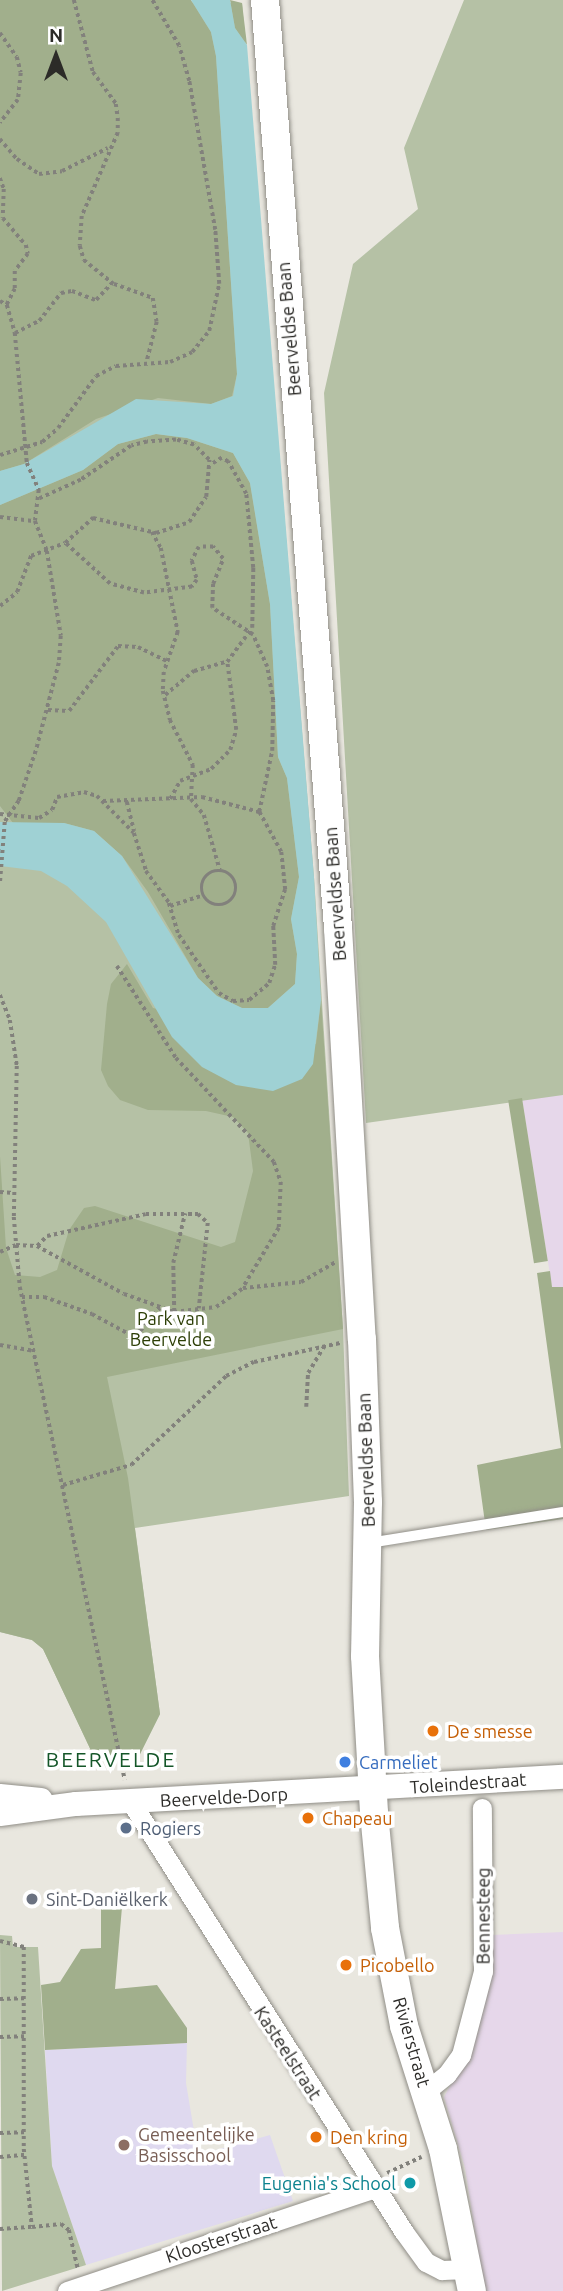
<!DOCTYPE html>
<html>
<head>
<meta charset="utf-8">
<style>
  body { margin:0 }
  #map { position:relative; width:563px; height:2291px; overflow:hidden; background:#e9e7df; font-family:Ubuntu,sans-serif }
  div>[style] { position:absolute }
  [style*='--x'] { left:calc(var(--x)*1px); top:calc(var(--y)*1px); width:calc(var(--w)*1px); rotate:calc(var(--a)*1deg) }
  .industrial>* { inset:0; background:#e6d7ea }
  .education>* { inset:0; background:#dfd9ef }
  .green>* { inset:0; background:#b5c1a5 }
  .forest>* { inset:0; background:#a1af8c; transform-origin:0 0 }
  .water>* { inset:0; background:#9fd1d4 }
  .path>* { height:3.5px; margin-top:-1.75px; transform-origin:0; background:repeating-linear-gradient(90deg,#82817c 0 3.5px,transparent 0 7px) }
  .path>.ring { margin:-1.75px; padding:0; box-sizing:content-box; background:none; border:3.5px solid #82817c; border-radius:50% }
  .roads { filter:drop-shadow(0 0 2px #908e87) drop-shadow(0 0 2px #908e87) }
  .service>* { height:10px; margin:-5px; padding:0 5px; transform-origin:5px; border-radius:5px; background:#fff }
  .minor>* { height:19px; margin:-9.5px; padding:0 9.5px; transform-origin:9.5px; border-radius:9.5px; background:#fff }
  .tertiary>* { height:24px; margin:-12px; padding:0 12px; transform-origin:12px; border-radius:12px; background:#fff }
  .secondary>* { height:28px; margin:-14px; padding:0 14px; transform-origin:14px; border-radius:14px; background:#fff }
  .dots>* { width:19px; height:19px; translate:-50% -50%; box-sizing:border-box; border:4px solid #fff; border-radius:50% }
  span { translate:-50% -50%; white-space:nowrap; text-align:center; line-height:1.15; -webkit-text-stroke:7px #fff; paint-order:stroke }
  .street-label { font-size:18px; color:#2c2b28 }
  .park-label { font-size:18px; color:#2d3f06 }
  .food-label { font-size:18px; color:#c56008 }
  .left { translate:0 -50%; text-align:left }
  .shop-label { font-size:18px; color:#366cbe }
  .service-label { font-size:18px; color:#4e5e75 }
  .worship-label { font-size:18px; color:#5b616d }
  .education-label { font-size:18px; color:#785e54 }
  .culture-label { font-size:18px; color:#0d838f }
  .right { translate:-100% -50%; text-align:right }
  .quarter-label { font-size:21px; color:#145628; letter-spacing:2px }
  .north { position:absolute; left:21px; top:21px; width:70px; height:70px; -webkit-text-stroke:5px #fff; paint-order:stroke; rotate:0deg; font-size:19px; font-weight:700; line-height:28px; text-align:center; color:#2c2b28 }
  .north::after { content:''; display:block; margin:auto; width:24px; height:32px; background:#2c2b28; clip-path:polygon(50% 0,100% 100%,50% 72%,0 100%) }
</style>
</head>
<body>
<div id="map">
  <div class="industrial">
    <i style="clip-path:polygon(563px 1095px,563px 1287px,552px 1287px,522px 1098px)"></i>
    <i style="clip-path:polygon(563px 1932px,563px 2291px,484px 2291px,465px 2168px,444px 2097px,462px 2063px,492px 1935px)"></i>
  </div>
  <div class="education">
    <i style="clip-path:polygon(187px 2043px,186px 2083px,198px 2155px,270px 2135px,293px 2201px,86px 2265px,52px 2166px,45px 2050px)"></i>
  </div>
  <div class="green">
    <i style="clip-path:polygon(0 0,242px 3px,314px 877px,343px 1329px,349px 1496px,135px 1528px,160px 1714px,140px 1754px,95px 1759px,43px 1649px,32px 1640px,0 1632px)"></i>
    <i style="clip-path:polygon(464px 0,563px 0,563px 1095px,366px 1123px,324px 393px,353px 264px,418px 209px,404px 148px)"></i>
    <i style="clip-path:polygon(0 1935px,12px 1936px,13px 1947px,38px 1947px,52px 2166px,86px 2265px,2px 2291px)"></i>
  </div>
  <div class="forest">
    <i style="clip-path:polygon(0 0,191px 0,211px 32px,216px 56px,237px 374px,232px 396px,211px 404px,158px 398px,96px 419px,24px 464px,0 471px)"></i>
    <i style="clip-path:polygon(230px 0,242px 3px,247px 45px,235px 28px)"></i>
    <i style="clip-path:polygon(156px 434px,187px 438px,233px 453px,250px 483px,270px 604px,278px 757px,287px 778px,299px 877px,291px 919px,297px 954px,295px 984px,268px 1008px,242px 1008px,217px 996px,198px 978px,148px 892px,122px 856px,94px 831px,64px 823px,13px 823px,0 806px,0 505px,83px 470px,118px 444px)"></i>
    <i style="clip-path:polygon(127px 964px,153px 1008px,316px 1044px,321px 1000px,343px 1329px,107px 1377px,128px 1478px,160px 1714px,140px 1754px,95px 1759px,43px 1649px,32px 1640px,0 1632px,0 1156px,6px 1248px,15px 1275px,40px 1277px,57px 1270px,69px 1230px,84px 1208px,95px 1206px,221px 1247px,235px 1242px,253px 1171px,248px 1133px,233px 1117px,206px 1111px,148px 1110px,120px 1100px,108px 1086px,101px 1070px,107px 1004px,111px 984px)"></i>
    <i style="left:522px;top:1098px;width:165px;height:14px;rotate:81deg"></i>
    <i style="clip-path:polygon(550px 1271px,552px 1287px,563px 1287px,563px 1519px,486px 1530px,477px 1465px,561px 1448px,537px 1273px)"></i>
    <i style="clip-path:polygon(101px 1906px,122px 1907px,115px 1989px,157px 1985px,187px 2028px,187px 2043px,45px 2050px,41px 1985px,60px 1982px,81px 1949px,101px 1948px)"></i>
  </div>
  <div class="water">
    <i style="clip-path:polygon(191px 0,230px 0,235px 28px,247px 45px,314px 877px,321px 1000px,313px 1064px,302px 1079px,273px 1091px,236px 1085px,202px 1067px,172px 1037px,106px 922px,67px 886px,41px 871px,0 866px,0 822px,64px 823px,94px 831px,122px 856px,198px 978px,217px 996px,242px 1008px,268px 1008px,295px 984px,297px 954px,291px 919px,299px 877px,287px 778px,278px 757px,270px 604px,250px 483px,233px 453px,187px 438px,156px 434px,118px 444px,83px 470px,0 505px,0 471px,24px 464px,136px 399px,211px 404px,233px 396px,237px 374px,216px 56px,211px 32px)"></i>
  </div>
  <div class="path">
    <i style="--x:74;--y:0;--w:74;--a:75.2"></i>
    <i style="--x:93;--y:72;--w:39;--a:54"></i>
    <i style="--x:116;--y:104;--w:14;--a:82"></i>
    <i style="--x:118;--y:118;--w:15;--a:90"></i>
    <i style="--x:118;--y:133;--w:90;--a:113.4"></i>
    <i style="--x:82;--y:216;--w:30;--a:94"></i>
    <i style="--x:80;--y:246;--w:15;--a:74"></i>
    <i style="--x:84;--y:260;--w:38;--a:39"></i>
    <i style="--x:114;--y:284;--w:41;--a:19.7"></i>
    <i style="--x:153;--y:298;--w:24;--a:81"></i>
    <i style="--x:157;--y:322;--w:40;--a:104.4"></i>
    <i style="--x:0;--y:33;--w:29;--a:55"></i>
    <i style="--x:17;--y:57;--w:16;--a:76"></i>
    <i style="--x:21;--y:73;--w:27;--a:96"></i>
    <i style="--x:18;--y:100;--w:29;--a:128"></i>
    <i style="--x:0;--y:139;--w:26;--a:50"></i>
    <i style="--x:17;--y:159;--w:27;--a:34"></i>
    <i style="--x:39;--y:174;--w:23;--a:-7"></i>
    <i style="--x:62;--y:171;--w:51;--a:-26.6"></i>
    <i style="--x:0;--y:178;--w:12;--a:70"></i>
    <i style="--x:4;--y:189;--w:29;--a:92"></i>
    <i style="--x:3;--y:218;--w:35;--a:50"></i>
    <i style="--x:26;--y:245;--w:9;--a:77"></i>
    <i style="--x:28;--y:254;--w:21;--a:127"></i>
    <i style="--x:15;--y:271;--w:18;--a:90"></i>
    <i style="--x:15;--y:289;--w:18;--a:117"></i>
    <i style="--x:0;--y:301;--w:8;--a:30"></i>
    <i style="--x:7;--y:305;--w:29;--a:74"></i>
    <i style="--x:15;--y:333;--w:131;--a:84.7"></i>
    <i style="--x:27;--y:463;--w:30;--a:66"></i>
    <i style="--x:39;--y:490;--w:31;--a:97"></i>
    <i style="--x:35;--y:521;--w:32;--a:68"></i>
    <i style="--x:47;--y:551;--w:86;--a:80.6"></i>
    <i style="--x:61;--y:636;--w:27;--a:94"></i>
    <i style="--x:59;--y:663;--w:91;--a:104.6"></i>
    <i style="--x:36;--y:751;--w:53;--a:108.8"></i>
    <i style="--x:19;--y:801;--w:25;--a:124"></i>
    <i style="--x:5;--y:822;--w:63;--a:94.5"></i>
    <i style="--x:15;--y:333;--w:27;--a:-27"></i>
    <i style="--x:39;--y:321;--w:36;--a:-52"></i>
    <i style="--x:61;--y:293;--w:11;--a:-10"></i>
    <i style="--x:72;--y:291;--w:26;--a:21"></i>
    <i style="--x:96;--y:300;--w:23;--a:-47"></i>
    <i style="--x:0;--y:455;--w:44;--a:-17.2"></i>
    <i style="--x:42;--y:442;--w:21;--a:-41"></i>
    <i style="--x:58;--y:428;--w:64;--a:-53.8"></i>
    <i style="--x:96;--y:376;--w:22;--a:-27"></i>
    <i style="--x:116;--y:366;--w:54;--a:-4.2"></i>
    <i style="--x:170;--y:362;--w:24;--a:-24"></i>
    <i style="--x:192;--y:352;--w:27;--a:-51"></i>
    <i style="--x:209;--y:331;--w:48;--a:-78"></i>
    <i style="--x:219;--y:284;--w:54;--a:-94.2"></i>
    <i style="--x:215;--y:230;--w:151;--a:-99.9"></i>
    <i style="--x:189;--y:81;--w:36;--a:-106"></i>
    <i style="--x:179;--y:46;--w:53;--a:-120.4"></i>
    <i style="--x:0;--y:517;--w:35;--a:7"></i>
    <i style="--x:152;--y:532;--w:18;--a:61"></i>
    <i style="--x:161;--y:548;--w:86;--a:78.6"></i>
    <i style="--x:178;--y:632;--w:42;--a:109.3"></i>
    <i style="--x:164;--y:672;--w:19;--a:93"></i>
    <i style="--x:163;--y:691;--w:30;--a:76"></i>
    <i style="--x:170;--y:720;--w:51;--a:62.9"></i>
    <i style="--x:193;--y:765;--w:34;--a:93"></i>
    <i style="--x:191;--y:799;--w:21;--a:51"></i>
    <i style="--x:204;--y:815;--w:57;--a:73.8"></i>
    <i style="--x:0;--y:606;--w:22;--a:-39"></i>
    <i style="--x:17;--y:592;--w:39;--a:-69"></i>
    <i style="--x:31;--y:556;--w:36;--a:-21"></i>
    <i style="--x:65;--y:543;--w:38;--a:-42"></i>
    <i style="--x:93;--y:518;--w:65;--a:13.4"></i>
    <i style="--x:156;--y:533;--w:35;--a:-18"></i>
    <i style="--x:189;--y:522;--w:30;--a:-56"></i>
    <i style="--x:206;--y:497;--w:37;--a:-85"></i>
    <i style="--x:209;--y:460;--w:21;--a:-135"></i>
    <i style="--x:194;--y:445;--w:19;--a:-164"></i>
    <i style="--x:176;--y:440;--w:29;--a:176"></i>
    <i style="--x:147;--y:442;--w:16;--a:166"></i>
    <i style="--x:131;--y:446;--w:60;--a:145.8"></i>
    <i style="--x:81;--y:480;--w:46;--a:155.7"></i>
    <i style="--x:165;--y:695;--w:38;--a:-40"></i>
    <i style="--x:194;--y:671;--w:33;--a:-16"></i>
    <i style="--x:48;--y:710;--w:21;--a:3"></i>
    <i style="--x:69;--y:711;--w:81;--a:-53"></i>
    <i style="--x:118;--y:646;--w:20;--a:3"></i>
    <i style="--x:138;--y:647;--w:32;--a:26"></i>
    <i style="--x:170;--y:799;--w:21;--a:-61"></i>
    <i style="--x:180;--y:781;--w:33;--a:-21"></i>
    <i style="--x:211;--y:769;--w:27;--a:-45"></i>
    <i style="--x:230;--y:750;--w:21;--a:-73"></i>
    <i style="--x:236;--y:730;--w:69;--a:-97.5"></i>
    <i style="--x:227;--y:662;--w:42;--a:-53.7"></i>
    <i style="--x:252;--y:628;--w:60;--a:-89"></i>
    <i style="--x:253;--y:568;--w:74;--a:-95.4"></i>
    <i style="--x:246;--y:494;--w:37;--a:-119"></i>
    <i style="--x:228;--y:462;--w:7;--a:-146"></i>
    <i style="--x:222;--y:458;--w:13;--a:148"></i>
    <i style="--x:103;--y:801;--w:99;--a:-2.3"></i>
    <i style="--x:202;--y:797;--w:59;--a:14.7"></i>
    <i style="--x:127;--y:802;--w:30;--a:76"></i>
    <i style="--x:0;--y:814;--w:39;--a:6"></i>
    <i style="--x:39;--y:818;--w:15;--a:-32"></i>
    <i style="--x:52;--y:810;--w:14;--a:-69"></i>
    <i style="--x:57;--y:797;--w:27;--a:-10"></i>
    <i style="--x:84;--y:792;--w:14;--a:17"></i>
    <i style="--x:97;--y:796;--w:52;--a:45"></i>
    <i style="--x:134;--y:833;--w:40;--a:72"></i>
    <i style="--x:146;--y:871;--w:39;--a:54"></i>
    <i style="--x:169;--y:903;--w:34;--a:73"></i>
    <i style="--x:179;--y:935;--w:70;--a:55.4"></i>
    <i style="--x:219;--y:993;--w:16;--a:30"></i>
    <i style="--x:233;--y:1001;--w:16;--a:-4"></i>
    <i style="--x:249;--y:1000;--w:26;--a:-40"></i>
    <i style="--x:269;--y:983;--w:19;--a:-72"></i>
    <i style="--x:275;--y:965;--w:39;--a:-93"></i>
    <i style="--x:273;--y:926;--w:38;--a:-72"></i>
    <i style="--x:285;--y:890;--w:38;--a:-96"></i>
    <i style="--x:281;--y:852;--w:46;--a:-118.8"></i>
    <i style="--x:259;--y:812;--w:62;--a:-78"></i>
    <i style="--x:272;--y:751;--w:50;--a:-88.9"></i>
    <i style="--x:273;--y:701;--w:35;--a:-100"></i>
    <i style="--x:267;--y:667;--w:35;--a:-114"></i>
    <i style="--x:253;--y:635;--w:49;--a:-146.6"></i>
    <i style="--x:212;--y:608;--w:24;--a:-88"></i>
    <i style="--x:213;--y:584;--w:27;--a:-68"></i>
    <i style="--x:223;--y:559;--w:16;--a:-130"></i>
    <i style="--x:213;--y:547;--w:14;--a:180"></i>
    <i style="--x:199;--y:547;--w:16;--a:117"></i>
    <i style="--x:192;--y:561;--w:20;--a:75"></i>
    <i style="--x:197;--y:580;--w:9;--a:126"></i>
    <i style="--x:192;--y:587;--w:48;--a:172.9"></i>
    <i style="--x:144;--y:593;--w:35;--a:-165"></i>
    <i style="--x:110;--y:584;--w:61;--a:-137.7"></i>
    <i class="ring" style="left:202px;top:871px;width:30.5px;height:30.5px"></i>
    <i style="--x:170;--y:906;--w:35;--a:-18"></i>
    <i style="--x:117;--y:966;--w:109;--a:57.3"></i>
    <i style="--x:176;--y:1058;--w:143;--a:46.7"></i>
    <i style="--x:274;--y:1162;--w:21;--a:71"></i>
    <i style="--x:281;--y:1182;--w:46;--a:92.5"></i>
    <i style="--x:279;--y:1228;--w:70;--a:121"></i>
    <i style="--x:0;--y:995;--w:27;--a:68"></i>
    <i style="--x:10;--y:1020;--w:47;--a:81.3"></i>
    <i style="--x:17;--y:1066;--w:151;--a:91.1"></i>
    <i style="--x:14;--y:1217;--w:70;--a:85.1"></i>
    <i style="--x:20;--y:1287;--w:504;--a:77.98"></i>
    <i style="--x:0;--y:1192;--w:14;--a:4"></i>
    <i style="--x:37;--y:1246;--w:14;--a:-45"></i>
    <i style="--x:47;--y:1236;--w:101;--a:-12.5"></i>
    <i style="--x:146;--y:1214;--w:52;--a:0"></i>
    <i style="--x:198;--y:1214;--w:13;--a:42"></i>
    <i style="--x:208;--y:1223;--w:86;--a:96"></i>
    <i style="--x:0;--y:1252;--w:17;--a:-24"></i>
    <i style="--x:16;--y:1245;--w:21;--a:3"></i>
    <i style="--x:37;--y:1246;--w:99;--a:28.9"></i>
    <i style="--x:124;--y:1294;--w:53;--a:19.8"></i>
    <i style="--x:174;--y:1312;--w:42;--a:-6.8"></i>
    <i style="--x:216;--y:1307;--w:33;--a:-35"></i>
    <i style="--x:243;--y:1288;--w:58;--a:-5.9"></i>
    <i style="--x:301;--y:1282;--w:39;--a:-30"></i>
    <i style="--x:22;--y:1297;--w:22;--a:0"></i>
    <i style="--x:44;--y:1297;--w:51;--a:19.5"></i>
    <i style="--x:92;--y:1314;--w:42;--a:28.4"></i>
    <i style="--x:129;--y:1334;--w:11;--a:-15"></i>
    <i style="--x:140;--y:1331;--w:30;--a:-50"></i>
    <i style="--x:174;--y:1312;--w:49;--a:-91.2"></i>
    <i style="--x:173;--y:1263;--w:51;--a:-76.5"></i>
    <i style="--x:0;--y:1345;--w:35;--a:10"></i>
    <i style="--x:306;--y:1407;--w:34;--a:-87"></i>
    <i style="--x:308;--y:1373;--w:33;--a:-59"></i>
    <i style="--x:63;--y:1485;--w:71;--a:-16.4"></i>
    <i style="--x:131;--y:1465;--w:130;--a:-43.1"></i>
    <i style="--x:226;--y:1376;--w:31;--a:-27"></i>
    <i style="--x:254;--y:1362;--w:88;--a:-12.5"></i>
    <i style="--x:0;--y:1941;--w:25;--a:14"></i>
    <i style="--x:24;--y:1947;--w:202;--a:90"></i>
    <i style="--x:24;--y:2149;--w:78;--a:84.1"></i>
    <i style="--x:32;--y:2227;--w:29;--a:-6"></i>
    <i style="--x:61;--y:2224;--w:10;--a:37"></i>
    <i style="--x:69;--y:2230;--w:39;--a:77"></i>
    <i style="--x:0;--y:1999;--w:24;--a:-2"></i>
    <i style="--x:0;--y:2037;--w:24;--a:-2"></i>
    <i style="--x:0;--y:2133;--w:24;--a:-2"></i>
    <i style="--x:0;--y:2157;--w:25;--a:-5"></i>
    <i style="--x:387;--y:2173;--w:38;--a:-25"></i>
    <i style="--x:0;--y:2229;--w:32;--a:-4"></i>
  </div>
  <div class="roads">
    <div class="service">
      <i style="--x:369;--y:1543;--w:196;--a:-9.1"></i>
    </div>
    <div class="minor">
      <i style="--x:131;--y:1802;--w:509;--a:57.59"></i>
      <i style="--x:404;--y:2232;--w:37;--a:54"></i>
      <i style="--x:426;--y:2262;--w:18;--a:27"></i>
      <i style="--x:442;--y:2270;--w:27;--a:-2"></i>
      <i style="--x:426;--y:2091;--w:27;--a:-39"></i>
      <i style="--x:447;--y:2074;--w:24;--a:-54"></i>
      <i style="--x:461;--y:2055;--w:87;--a:-75.3"></i>
      <i style="--x:483;--y:1971;--w:163;--a:-90.4"></i>
      <i style="--x:67;--y:2291;--w:325;--a:-18.5"></i>
    </div>
    <div class="tertiary">
      <i style="--x:0;--y:1796;--w:41;--a:5.6"></i>
      <i style="--x:0;--y:1814;--w:77;--a:-7.5"></i>
      <i style="--x:76;--y:1804;--w:488;--a:-3.2"></i>
    </div>
    <div class="secondary">
      <i style="--x:265;--y:0;--w:931;--a:85.5"></i>
      <i style="--x:338;--y:928;--w:412;--a:86.7"></i>
      <i style="--x:362;--y:1339;--w:163;--a:87.9"></i>
      <i style="--x:368;--y:1502;--w:154;--a:91.1"></i>
      <i style="--x:365;--y:1656;--w:157;--a:86.7"></i>
      <i style="--x:374;--y:1813;--w:116;--a:84.5"></i>
      <i style="--x:385;--y:1928;--w:100;--a:79"></i>
      <i style="--x:404;--y:2026;--w:129;--a:72.4"></i>
      <i style="--x:443;--y:2149;--w:145;--a:78.5"></i>
    </div>
  </div>
  <div class="dots">
    <i style="left:433px;top:1731px;background:#e8710a"></i>
    <i style="left:345px;top:1762px;background:#3f7fe0"></i>
    <i style="left:308px;top:1818px;background:#e8710a"></i>
    <i style="left:126px;top:1828px;background:#5c6f8a"></i>
    <i style="left:32px;top:1899px;background:#6b7280"></i>
    <i style="left:346px;top:1965px;background:#e8710a"></i>
    <i style="left:316px;top:2137px;background:#e8710a"></i>
    <i style="left:124px;top:2145px;background:#8d6e63"></i>
    <i style="left:410px;top:2183px;background:#0f9aa8"></i>
  </div>
  <div class="street-label">
    <span style="left:289px;top:329px;rotate:-95deg">Beerveldse Baan</span>
    <span style="left:335px;top:894px;rotate:-94deg">Beerveldse Baan</span>
    <span style="left:366px;top:1460px;rotate:-92deg">Beerveldse Baan</span>
    <span style="left:468px;top:1783px;rotate:-4deg">Toleindestraat</span>
    <span style="left:224px;top:1797px;rotate:-3deg">Beervelde-Dorp</span>
    <span style="left:483px;top:1916px;rotate:-90deg">Bennesteeg</span>
    <span style="left:412px;top:2042px;rotate:74deg">Rivierstraat</span>
    <span style="left:288px;top:2053px;rotate:57deg">Kasteelstraat</span>
    <span style="left:221px;top:2239px;rotate:-18deg">Kloosterstraat</span>
  </div>
  <div class="park-label">
    <span style="left:171px;top:1329px">Park van<br>Beervelde</span>
  </div>
  <div class="food-label">
    <span class="left" style="left:447px;top:1731px">De smesse</span>
    <span class="left" style="left:322px;top:1818px">Chapeau</span>
    <span class="left" style="left:360px;top:1965px">Picobello</span>
    <span class="left" style="left:330px;top:2137px">Den kring</span>
  </div>
  <div class="shop-label">
    <span class="left" style="left:359px;top:1762px">Carmeliet</span>
  </div>
  <div class="service-label">
    <span class="left" style="left:140px;top:1828px">Rogiers</span>
  </div>
  <div class="worship-label">
    <span class="left" style="left:46px;top:1899px">Sint-Daniëlkerk</span>
  </div>
  <div class="education-label">
    <span class="left" style="left:138px;top:2145px">Gemeentelijke<br>Basisschool</span>
  </div>
  <div class="culture-label">
    <span class="right" style="left:396px;top:2183px">Eugenia's School</span>
  </div>
  <div class="quarter-label">
    <span style="left:111px;top:1759px">BEERVELDE</span>
  </div>
  <div class="north">N</div>
</div>
</body>
</html>
